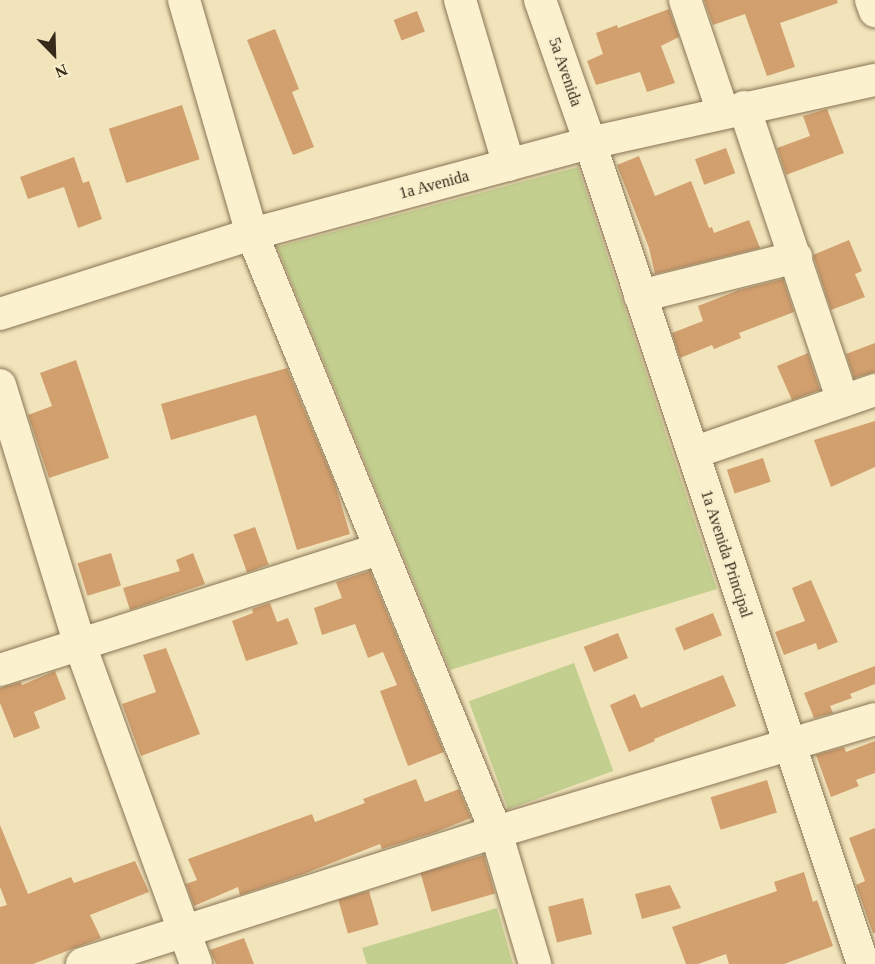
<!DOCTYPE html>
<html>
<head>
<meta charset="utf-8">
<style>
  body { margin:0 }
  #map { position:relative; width:875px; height:964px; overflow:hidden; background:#f1e4bb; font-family:"Times New Roman",serif }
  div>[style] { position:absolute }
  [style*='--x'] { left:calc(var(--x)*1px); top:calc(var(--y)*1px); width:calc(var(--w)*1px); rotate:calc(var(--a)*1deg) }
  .green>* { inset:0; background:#c3cf8f; transform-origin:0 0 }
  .building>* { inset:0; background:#d29f6e; transform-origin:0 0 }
  .roads { filter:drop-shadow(0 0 2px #897454) drop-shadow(0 0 2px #897454) }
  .minor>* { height:32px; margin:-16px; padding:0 16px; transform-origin:16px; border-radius:16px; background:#fbf1ce }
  span { translate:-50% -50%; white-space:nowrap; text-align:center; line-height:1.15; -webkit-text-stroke:4.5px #f8eecb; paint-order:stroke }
  .street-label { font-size:16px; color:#362a1a }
  .north { position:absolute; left:24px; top:24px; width:60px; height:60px; -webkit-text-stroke:4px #f8eecb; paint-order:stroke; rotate:157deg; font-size:16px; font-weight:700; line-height:24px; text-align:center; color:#362a1a }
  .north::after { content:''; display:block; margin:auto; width:21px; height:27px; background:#362a1a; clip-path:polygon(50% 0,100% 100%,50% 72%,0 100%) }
</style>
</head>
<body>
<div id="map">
  <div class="green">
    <i style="clip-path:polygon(578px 167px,717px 589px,450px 670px,277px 247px)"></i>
    <i style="left:574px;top:663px;width:115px;height:112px;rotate:70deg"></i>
    <i style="clip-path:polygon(497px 908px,513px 964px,367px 964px,362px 948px)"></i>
  </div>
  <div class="building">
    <i style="clip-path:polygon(704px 0,837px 0,838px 3px,780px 23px,795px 67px,767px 76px,745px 14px,713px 25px)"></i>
    <i style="clip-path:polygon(669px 9px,679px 37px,661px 46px,675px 83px,647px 92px,640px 72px,596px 85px,587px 61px,603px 54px,596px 33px,617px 25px,618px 28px)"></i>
    <i style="left:417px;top:11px;width:22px;height:25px;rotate:69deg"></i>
    <i style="clip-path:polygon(275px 29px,299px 89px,292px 92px,314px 147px,293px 155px,247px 40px)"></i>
    <i style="left:182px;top:105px;width:57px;height:77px;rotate:72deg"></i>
    <i style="clip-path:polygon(827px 109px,844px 153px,786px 175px,777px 148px,810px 136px,803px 116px)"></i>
    <i style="left:726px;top:148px;width:27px;height:33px;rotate:70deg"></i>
    <i style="clip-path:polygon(639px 156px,655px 196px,691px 181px,709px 228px,712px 227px,714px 233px,749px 220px,760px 248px,655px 274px,649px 248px,617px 165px)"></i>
    <i style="clip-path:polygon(74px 157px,83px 183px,89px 181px,102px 219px,78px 228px,64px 187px,28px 199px,20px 177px)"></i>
    <i style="clip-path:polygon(849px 240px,862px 271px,855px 274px,865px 297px,831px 310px,813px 255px)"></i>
    <i style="clip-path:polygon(783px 279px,794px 312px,739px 333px,741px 338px,714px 349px,712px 345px,680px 358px,672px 333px,703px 321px,698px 306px,739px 290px)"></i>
    <i style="clip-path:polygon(875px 343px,875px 372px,854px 378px,846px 354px)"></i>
    <i style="clip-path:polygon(808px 353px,820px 390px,792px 400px,777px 366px)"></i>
    <i style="clip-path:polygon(76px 360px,109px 458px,49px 478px,28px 415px,52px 406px,40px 373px)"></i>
    <i style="clip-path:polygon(287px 368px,335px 484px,350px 534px,297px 550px,256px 415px,171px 440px,161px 404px)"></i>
    <i style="clip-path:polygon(875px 421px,875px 467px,831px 487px,814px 440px)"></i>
    <i style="left:763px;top:458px;width:25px;height:38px;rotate:72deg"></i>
    <i style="left:255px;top:527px;width:40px;height:23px;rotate:70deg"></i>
    <i style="left:111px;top:553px;width:34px;height:35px;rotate:73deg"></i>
    <i style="clip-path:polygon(193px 553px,205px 584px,130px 610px,123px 588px,180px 571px,176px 560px)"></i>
    <i style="clip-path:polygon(370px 571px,444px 752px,408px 766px,380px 691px,397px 685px,383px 652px,368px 658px,355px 624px,322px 635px,314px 608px,342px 598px,336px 582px)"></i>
    <i style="clip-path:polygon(811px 580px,838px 642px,818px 650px,816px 643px,784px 655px,775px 632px,805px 621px,792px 588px)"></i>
    <i style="clip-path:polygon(270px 603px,277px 622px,288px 618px,298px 644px,246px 661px,232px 621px,253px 613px,252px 609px)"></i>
    <i style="left:713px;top:613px;width:24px;height:41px;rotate:68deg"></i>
    <i style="left:618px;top:633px;width:27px;height:37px;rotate:68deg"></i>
    <i style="clip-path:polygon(166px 648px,200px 734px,141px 756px,122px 704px,156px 692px,143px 655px)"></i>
    <i style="clip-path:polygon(875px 666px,875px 684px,850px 694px,852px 698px,830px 706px,833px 713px,814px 718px,804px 693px)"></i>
    <i style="clip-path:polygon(55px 671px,66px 699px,34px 712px,40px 728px,14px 738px,0 703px,0 688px,21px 682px,22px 685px)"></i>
    <i style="clip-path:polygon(723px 675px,736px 706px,654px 739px,655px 741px,629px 752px,610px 705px,635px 694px,641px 708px)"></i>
    <i style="clip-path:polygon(875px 741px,875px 773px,856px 780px,859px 786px,831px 797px,816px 755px,844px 747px,846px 752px)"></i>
    <i style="clip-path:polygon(416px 779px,425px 802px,459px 789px,471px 818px,436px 832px,382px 849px,380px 844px,301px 875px,240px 895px,238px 887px,194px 906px,186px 884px,197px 880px,188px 859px,312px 814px,315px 822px,365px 803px,363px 799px)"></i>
    <i style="left:767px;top:780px;width:34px;height:59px;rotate:73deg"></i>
    <i style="clip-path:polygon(0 825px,28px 894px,71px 877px,74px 883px,135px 861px,149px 892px,90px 915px,101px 938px,33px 964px,0 964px,0 907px,7px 905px,0 887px)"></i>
    <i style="clip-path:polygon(875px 828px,875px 933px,873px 933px,856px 885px,865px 881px,849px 838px)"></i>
    <i style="left:484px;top:855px;width:40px;height:66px;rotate:74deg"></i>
    <i style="clip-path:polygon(804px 872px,813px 902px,817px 900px,833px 946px,784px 964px,729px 964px,726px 954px,698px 964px,686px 964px,672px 927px,777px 891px,774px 882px)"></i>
    <i style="clip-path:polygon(670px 885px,681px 908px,642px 919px,635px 894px)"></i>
    <i style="left:369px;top:891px;width:35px;height:32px;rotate:74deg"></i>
    <i style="left:583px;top:898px;width:37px;height:36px;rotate:76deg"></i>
    <i style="clip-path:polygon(244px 938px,254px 964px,216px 964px,210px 950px)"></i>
  </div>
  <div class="roads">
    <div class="minor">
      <i style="--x:184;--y:0;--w:244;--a:73.8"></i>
      <i style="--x:252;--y:234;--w:646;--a:67.8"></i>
      <i style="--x:496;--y:832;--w:138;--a:73.5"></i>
      <i style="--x:460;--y:0;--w:172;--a:73.5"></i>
      <i style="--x:540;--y:0;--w:151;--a:70.7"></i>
      <i style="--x:590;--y:143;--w:865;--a:71.61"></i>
      <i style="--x:685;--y:0;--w:118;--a:71.3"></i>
      <i style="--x:871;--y:0;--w:12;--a:70"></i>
      <i style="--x:744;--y:107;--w:310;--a:71.4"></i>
      <i style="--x:640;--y:296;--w:161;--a:-14"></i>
      <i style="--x:0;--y:314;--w:264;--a:-17.6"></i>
      <i style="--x:252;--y:234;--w:350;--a:-15.1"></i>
      <i style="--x:590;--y:143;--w:292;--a:-12.5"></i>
      <i style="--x:0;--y:385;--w:272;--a:72.9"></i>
      <i style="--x:80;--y:645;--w:339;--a:70"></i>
      <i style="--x:693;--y:453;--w:193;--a:-19.1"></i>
      <i style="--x:0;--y:670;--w:398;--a:-17.7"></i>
      <i style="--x:82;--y:964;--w:435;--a:-17.7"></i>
      <i style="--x:496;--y:832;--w:395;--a:-16.6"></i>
    </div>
  </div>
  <div class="street-label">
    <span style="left:565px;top:72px;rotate:71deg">5a Avenida</span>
    <span style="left:434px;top:185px;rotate:-15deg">1a Avenida</span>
    <span style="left:726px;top:554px;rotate:72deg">1a Avenida Principal</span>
  </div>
  <div class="north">N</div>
</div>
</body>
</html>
